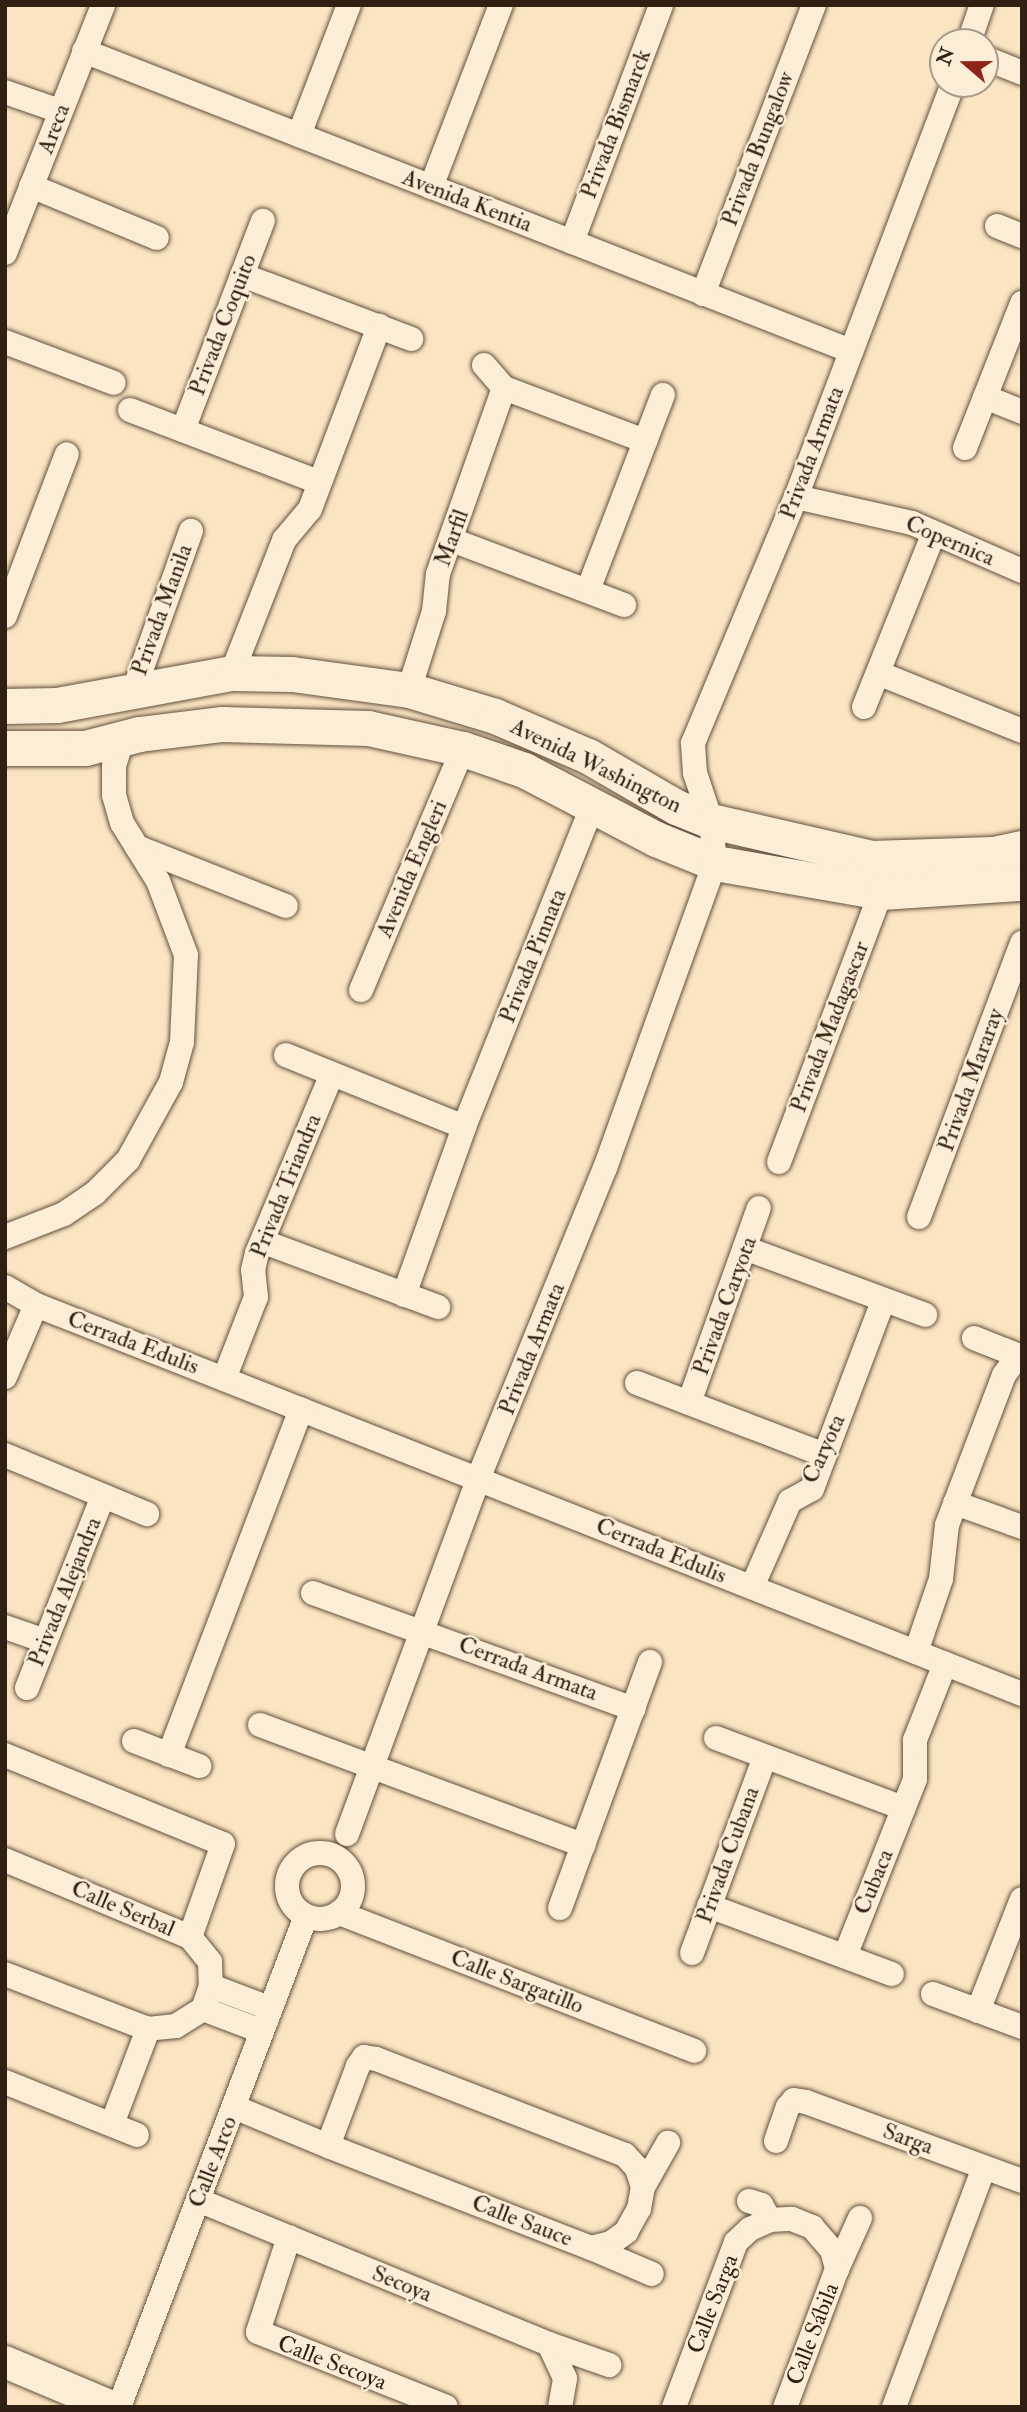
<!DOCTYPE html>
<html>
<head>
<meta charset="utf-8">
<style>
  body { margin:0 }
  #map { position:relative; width:1027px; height:2412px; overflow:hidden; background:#fbe4c1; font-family:"IM FELL Double Pica",serif }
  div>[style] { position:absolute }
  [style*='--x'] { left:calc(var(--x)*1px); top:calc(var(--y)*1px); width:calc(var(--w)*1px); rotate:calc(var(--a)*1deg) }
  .roads { filter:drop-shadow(0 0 2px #63503e) drop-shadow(0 0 2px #63503e) }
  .minor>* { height:24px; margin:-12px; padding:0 12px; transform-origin:12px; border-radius:12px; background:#fcedd7 }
  .minor>.ring { margin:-12px; padding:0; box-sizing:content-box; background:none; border:24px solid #fcedd7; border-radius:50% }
  .tertiary>* { height:32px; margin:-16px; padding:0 16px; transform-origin:16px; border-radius:16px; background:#fcedd7 }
  .secondary>* { height:35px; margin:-17.5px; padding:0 17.5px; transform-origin:17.5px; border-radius:17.5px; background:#fcedd7 }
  span { translate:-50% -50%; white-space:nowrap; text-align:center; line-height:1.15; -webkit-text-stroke:5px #fcedd7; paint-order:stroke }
  .street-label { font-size:23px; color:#301f13 }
  .frame { position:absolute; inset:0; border:7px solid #301f13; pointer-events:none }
  .north { position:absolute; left:929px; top:28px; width:70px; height:70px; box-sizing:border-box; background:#fcedd7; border:2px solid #aa9b89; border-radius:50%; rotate:290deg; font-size:19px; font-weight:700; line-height:28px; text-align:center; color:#301f13 }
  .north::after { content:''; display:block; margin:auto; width:24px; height:32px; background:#8f2418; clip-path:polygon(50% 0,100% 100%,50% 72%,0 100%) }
</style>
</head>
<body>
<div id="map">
  <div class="roads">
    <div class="minor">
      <i style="--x:969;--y:42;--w:39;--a:-71"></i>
      <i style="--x:84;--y:51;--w:824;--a:21.36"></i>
      <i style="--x:985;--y:58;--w:40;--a:22"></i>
      <i style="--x:5;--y:92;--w:58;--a:19.1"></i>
      <i style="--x:299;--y:135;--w:139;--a:-69"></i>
      <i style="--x:31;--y:186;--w:136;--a:22.4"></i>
      <i style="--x:431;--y:187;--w:195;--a:-69"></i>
      <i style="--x:997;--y:226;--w:27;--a:22"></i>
      <i style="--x:572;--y:242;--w:253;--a:-69.4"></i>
      <i style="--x:5;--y:253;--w:267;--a:-68.4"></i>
      <i style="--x:242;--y:275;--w:181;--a:20.7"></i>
      <i style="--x:703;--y:294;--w:310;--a:-69"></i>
      <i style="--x:5;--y:342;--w:116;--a:20.6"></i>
      <i style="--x:484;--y:365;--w:30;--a:49"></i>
      <i style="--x:504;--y:388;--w:151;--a:20.6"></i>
      <i style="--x:985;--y:397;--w:40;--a:22"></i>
      <i style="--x:130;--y:410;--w:202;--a:20.9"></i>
      <i style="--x:183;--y:430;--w:224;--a:-69.1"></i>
      <i style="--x:965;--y:448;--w:156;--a:-68.5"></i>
      <i style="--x:796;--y:497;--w:119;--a:12.6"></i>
      <i style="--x:912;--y:523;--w:120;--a:23.6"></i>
      <i style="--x:452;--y:540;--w:184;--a:20.7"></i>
      <i style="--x:588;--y:590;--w:209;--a:-69"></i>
      <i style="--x:5;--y:616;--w:173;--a:-69.1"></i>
      <i style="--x:232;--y:673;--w:143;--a:-68.6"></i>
      <i style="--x:284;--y:540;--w:40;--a:-50"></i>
      <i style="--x:310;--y:509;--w:196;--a:-69.3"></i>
      <i style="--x:878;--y:673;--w:155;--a:21.9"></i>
      <i style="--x:134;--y:690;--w:169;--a:-70.3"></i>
      <i style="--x:409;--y:690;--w:83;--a:-72.4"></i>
      <i style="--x:434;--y:611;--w:37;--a:-84"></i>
      <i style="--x:438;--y:574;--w:197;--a:-70.5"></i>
      <i style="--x:864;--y:707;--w:185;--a:-68.1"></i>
      <i style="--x:137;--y:847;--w:160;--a:21.6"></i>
      <i style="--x:361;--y:990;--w:262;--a:-67.1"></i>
      <i style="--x:286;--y:1055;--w:192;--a:22"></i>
      <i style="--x:779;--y:1162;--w:289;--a:-69.3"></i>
      <i style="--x:919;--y:1217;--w:293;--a:-69.4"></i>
      <i style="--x:5;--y:1237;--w:63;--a:-21.3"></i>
      <i style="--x:64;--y:1214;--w:37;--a:-34"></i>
      <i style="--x:95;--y:1193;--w:47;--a:-45"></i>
      <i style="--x:128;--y:1160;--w:89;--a:-61.1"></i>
      <i style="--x:171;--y:1082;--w:41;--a:-74.6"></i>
      <i style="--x:182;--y:1042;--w:87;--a:-87.4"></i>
      <i style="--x:186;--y:955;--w:79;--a:-110.7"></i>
      <i style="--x:158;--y:881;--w:68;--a:-121.8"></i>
      <i style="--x:122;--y:823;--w:29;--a:-106"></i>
      <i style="--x:114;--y:795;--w:29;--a:-90"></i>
      <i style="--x:114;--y:766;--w:28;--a:-73"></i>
      <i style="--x:264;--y:1242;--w:186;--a:20.5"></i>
      <i style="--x:747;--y:1249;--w:190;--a:20.3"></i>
      <i style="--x:5;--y:1287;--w:36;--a:30"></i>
      <i style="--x:36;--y:1305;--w:1060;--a:21.53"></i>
      <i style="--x:404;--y:1295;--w:178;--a:-70.3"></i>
      <i style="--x:464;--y:1127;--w:348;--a:-68.2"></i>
      <i style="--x:974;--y:1338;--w:52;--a:21.6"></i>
      <i style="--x:5;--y:1377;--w:78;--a:-66.7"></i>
      <i style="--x:224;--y:1379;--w:88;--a:-68.7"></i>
      <i style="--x:256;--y:1297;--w:27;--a:-96"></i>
      <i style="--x:253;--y:1270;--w:17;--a:-77"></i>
      <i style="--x:257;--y:1253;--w:194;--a:-67.3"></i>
      <i style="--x:637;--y:1383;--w:201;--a:21"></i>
      <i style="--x:689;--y:1403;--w:207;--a:-70.3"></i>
      <i style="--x:5;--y:1455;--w:154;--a:22.6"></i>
      <i style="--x:955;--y:1503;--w:71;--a:19.7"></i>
      <i style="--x:752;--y:1587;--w:94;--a:-66.2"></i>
      <i style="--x:790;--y:1501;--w:25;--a:-29"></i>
      <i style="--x:812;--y:1489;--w:201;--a:-69.3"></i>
      <i style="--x:313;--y:1593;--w:341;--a:19.9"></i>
      <i style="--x:5;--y:1627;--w:42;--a:19.3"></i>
      <i style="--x:916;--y:1652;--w:77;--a:-71.1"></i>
      <i style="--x:941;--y:1579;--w:54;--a:-83.7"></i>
      <i style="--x:947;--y:1525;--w:160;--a:-69.2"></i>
      <i style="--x:1004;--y:1375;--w:24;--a:-54"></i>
      <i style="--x:27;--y:1688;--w:206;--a:-68.4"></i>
      <i style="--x:260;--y:1725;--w:345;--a:20.4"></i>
      <i style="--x:716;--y:1738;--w:200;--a:20.5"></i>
      <i style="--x:134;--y:1741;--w:70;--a:21"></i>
      <i style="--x:5;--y:1755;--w:235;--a:22.2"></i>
      <i style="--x:223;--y:1844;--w:99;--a:109.5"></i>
      <i style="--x:169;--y:1755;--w:370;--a:-69.1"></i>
      <i style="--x:347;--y:1834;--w:378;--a:-69.7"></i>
      <i style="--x:478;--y:1479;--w:336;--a:-67.8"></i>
      <i style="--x:605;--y:1168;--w:324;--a:-70.2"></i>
      <i style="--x:715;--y:863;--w:42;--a:-95.4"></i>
      <i style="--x:711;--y:821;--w:51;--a:-108.4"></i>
      <i style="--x:695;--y:773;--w:30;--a:-94"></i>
      <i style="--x:693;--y:743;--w:267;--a:-67.3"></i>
      <i style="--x:796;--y:497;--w:442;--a:-69.2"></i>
      <i class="ring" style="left:287px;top:1853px;width:42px;height:42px"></i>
      <i style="--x:5;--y:1860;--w:200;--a:22.6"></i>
      <i style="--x:190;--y:1937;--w:32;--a:51"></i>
      <i style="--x:210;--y:1962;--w:24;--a:88"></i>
      <i style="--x:211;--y:1986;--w:24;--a:109"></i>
      <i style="--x:203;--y:2009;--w:32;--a:148"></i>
      <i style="--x:176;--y:2026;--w:28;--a:174"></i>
      <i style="--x:148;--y:2029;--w:153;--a:-159"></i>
      <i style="--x:709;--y:1906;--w:195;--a:20.4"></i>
      <i style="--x:560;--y:1908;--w:262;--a:-69.9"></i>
      <i style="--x:339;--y:1913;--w:381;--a:21.2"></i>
      <i style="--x:692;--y:1953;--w:209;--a:-69.6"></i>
      <i style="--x:845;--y:1956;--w:190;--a:-68.4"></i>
      <i style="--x:915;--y:1779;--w:39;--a:-90"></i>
      <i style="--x:915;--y:1740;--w:82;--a:-68.5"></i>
      <i style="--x:211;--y:1986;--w:62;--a:20.8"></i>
      <i style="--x:933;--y:1994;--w:95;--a:20.3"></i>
      <i style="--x:203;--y:2009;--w:62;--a:20.8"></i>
      <i style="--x:978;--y:2011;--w:120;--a:-68.6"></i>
      <i style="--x:5;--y:2082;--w:142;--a:21.9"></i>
      <i style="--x:234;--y:2107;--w:102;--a:22.5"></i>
      <i style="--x:328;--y:2146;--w:282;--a:21.2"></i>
      <i style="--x:591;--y:2248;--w:21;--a:-14"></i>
      <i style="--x:611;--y:2243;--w:19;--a:-36"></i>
      <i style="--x:626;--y:2232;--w:26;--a:-61"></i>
      <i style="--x:639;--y:2209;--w:22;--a:-80"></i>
      <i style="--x:643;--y:2187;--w:20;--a:-108"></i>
      <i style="--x:637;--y:2168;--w:18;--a:-133"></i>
      <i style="--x:625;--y:2155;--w:267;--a:-158.9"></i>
      <i style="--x:376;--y:2059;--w:12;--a:-171"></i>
      <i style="--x:364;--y:2057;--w:11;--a:124"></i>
      <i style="--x:358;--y:2066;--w:85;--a:110.6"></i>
      <i style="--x:112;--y:2124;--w:102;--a:-69.2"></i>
      <i style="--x:776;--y:2141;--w:36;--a:-71"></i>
      <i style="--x:788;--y:2107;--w:9;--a:-49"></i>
      <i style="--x:794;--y:2100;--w:12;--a:9"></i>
      <i style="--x:806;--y:2102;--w:230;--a:20.1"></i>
      <i style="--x:643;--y:2187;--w:51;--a:-60.4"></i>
      <i style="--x:198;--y:2200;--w:379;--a:22.3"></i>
      <i style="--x:549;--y:2344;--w:38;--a:65"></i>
      <i style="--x:565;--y:2379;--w:28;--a:100"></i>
      <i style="--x:749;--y:2201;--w:13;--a:18"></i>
      <i style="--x:761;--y:2205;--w:17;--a:59"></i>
      <i style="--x:289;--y:2237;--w:100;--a:108.1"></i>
      <i style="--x:258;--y:2332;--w:202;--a:21.7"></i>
      <i style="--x:591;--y:2248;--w:66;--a:23.1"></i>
      <i style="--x:837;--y:2269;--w:56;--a:-65.7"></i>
      <i style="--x:549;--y:2344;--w:64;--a:19.3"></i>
      <i style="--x:119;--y:2407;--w:525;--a:-69.15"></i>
      <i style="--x:674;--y:2407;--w:176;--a:-69.4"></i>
      <i style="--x:736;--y:2242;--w:19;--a:-43"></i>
      <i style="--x:750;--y:2229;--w:22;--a:-24"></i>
      <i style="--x:770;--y:2220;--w:22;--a:-3"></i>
      <i style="--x:792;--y:2219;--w:22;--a:22"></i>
      <i style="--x:812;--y:2227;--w:30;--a:49"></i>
      <i style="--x:832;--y:2250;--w:20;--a:75"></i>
      <i style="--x:837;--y:2269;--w:147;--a:110.6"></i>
      <i style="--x:894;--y:2407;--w:255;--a:-69.4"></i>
    </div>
    <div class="tertiary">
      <i style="--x:5;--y:2362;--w:116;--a:22.8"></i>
    </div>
    <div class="secondary">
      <i style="--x:5;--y:706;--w:52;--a:-1.1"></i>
      <i style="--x:57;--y:705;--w:178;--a:-10.4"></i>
      <i style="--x:232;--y:673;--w:60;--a:1"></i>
      <i style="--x:292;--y:674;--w:118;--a:7.8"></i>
      <i style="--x:409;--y:690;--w:90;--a:16.8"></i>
      <i style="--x:495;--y:716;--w:101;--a:23.3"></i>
      <i style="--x:588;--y:756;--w:102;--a:30.1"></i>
      <i style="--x:676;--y:807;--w:38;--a:22"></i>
      <i style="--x:711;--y:821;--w:164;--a:13"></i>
      <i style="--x:871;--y:858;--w:122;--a:-1.9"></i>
      <i style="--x:993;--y:854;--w:30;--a:-12"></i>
      <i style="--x:5;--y:748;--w:80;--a:0"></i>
      <i style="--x:85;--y:748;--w:56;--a:-14.5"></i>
      <i style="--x:139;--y:734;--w:84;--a:-6.9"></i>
      <i style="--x:222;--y:724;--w:146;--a:1.6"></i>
      <i style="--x:368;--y:728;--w:97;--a:12.5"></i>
      <i style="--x:463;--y:749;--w:65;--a:19"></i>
      <i style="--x:524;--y:770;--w:149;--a:27.6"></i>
      <i style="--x:656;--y:839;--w:64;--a:22.1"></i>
      <i style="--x:715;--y:863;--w:169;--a:9.9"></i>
      <i style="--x:881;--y:892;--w:141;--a:-3.7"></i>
    </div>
  </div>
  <div class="street-label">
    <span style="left:616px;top:124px;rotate:-69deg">Privada Bismarck</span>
    <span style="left:54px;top:129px;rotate:-69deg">Areca</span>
    <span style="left:758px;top:149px;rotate:-69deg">Privada Bungalow</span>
    <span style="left:467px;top:201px;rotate:21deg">Avenida Kentia</span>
    <span style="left:223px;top:325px;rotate:-69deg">Privada Coquito</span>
    <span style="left:812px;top:453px;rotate:-69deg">Privada Armata</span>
    <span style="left:452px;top:538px;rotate:-70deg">Marfil</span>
    <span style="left:950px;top:541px;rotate:23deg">Copernica</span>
    <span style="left:162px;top:610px;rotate:-70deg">Privada Manila</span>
    <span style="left:596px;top:766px;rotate:26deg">Avenida Washington</span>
    <span style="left:412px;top:869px;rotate:-67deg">Avenida Engleri</span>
    <span style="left:533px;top:956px;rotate:-68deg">Privada Pinnata</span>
    <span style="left:830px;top:1027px;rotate:-69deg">Privada Madagascar</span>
    <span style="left:971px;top:1080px;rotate:-70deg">Privada Mararay</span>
    <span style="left:286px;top:1186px;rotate:-68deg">Privada Triandra</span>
    <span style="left:725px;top:1306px;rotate:-70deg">Privada Caryota</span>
    <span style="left:133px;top:1343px;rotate:21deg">Cerrada Edulis</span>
    <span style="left:532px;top:1349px;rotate:-68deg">Privada Armata</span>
    <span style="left:824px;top:1449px;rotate:-66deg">Caryota</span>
    <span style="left:661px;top:1551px;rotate:22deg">Cerrada Edulis</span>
    <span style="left:65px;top:1592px;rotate:-68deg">Privada Alejandra</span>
    <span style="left:528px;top:1669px;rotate:20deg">Cerrada Armata</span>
    <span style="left:728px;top:1855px;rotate:-70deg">Privada Cubana</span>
    <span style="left:874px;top:1882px;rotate:-68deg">Cubaca</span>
    <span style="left:123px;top:1909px;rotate:23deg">Calle Serbal</span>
    <span style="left:517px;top:1982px;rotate:21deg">Calle Sargatillo</span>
    <span style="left:908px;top:2139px;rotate:20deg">Sarga</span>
    <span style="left:213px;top:2162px;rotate:-69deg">Calle Arco</span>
    <span style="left:522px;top:2221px;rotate:21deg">Calle Sauce</span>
    <span style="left:402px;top:2284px;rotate:22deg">Secoya</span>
    <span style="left:713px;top:2304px;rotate:-69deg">Calle Sarga</span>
    <span style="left:813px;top:2334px;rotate:-69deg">Calle Sábila</span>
    <span style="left:332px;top:2363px;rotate:21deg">Calle Secoya</span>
  </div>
  <div class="frame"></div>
  <div class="north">N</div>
</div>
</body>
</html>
